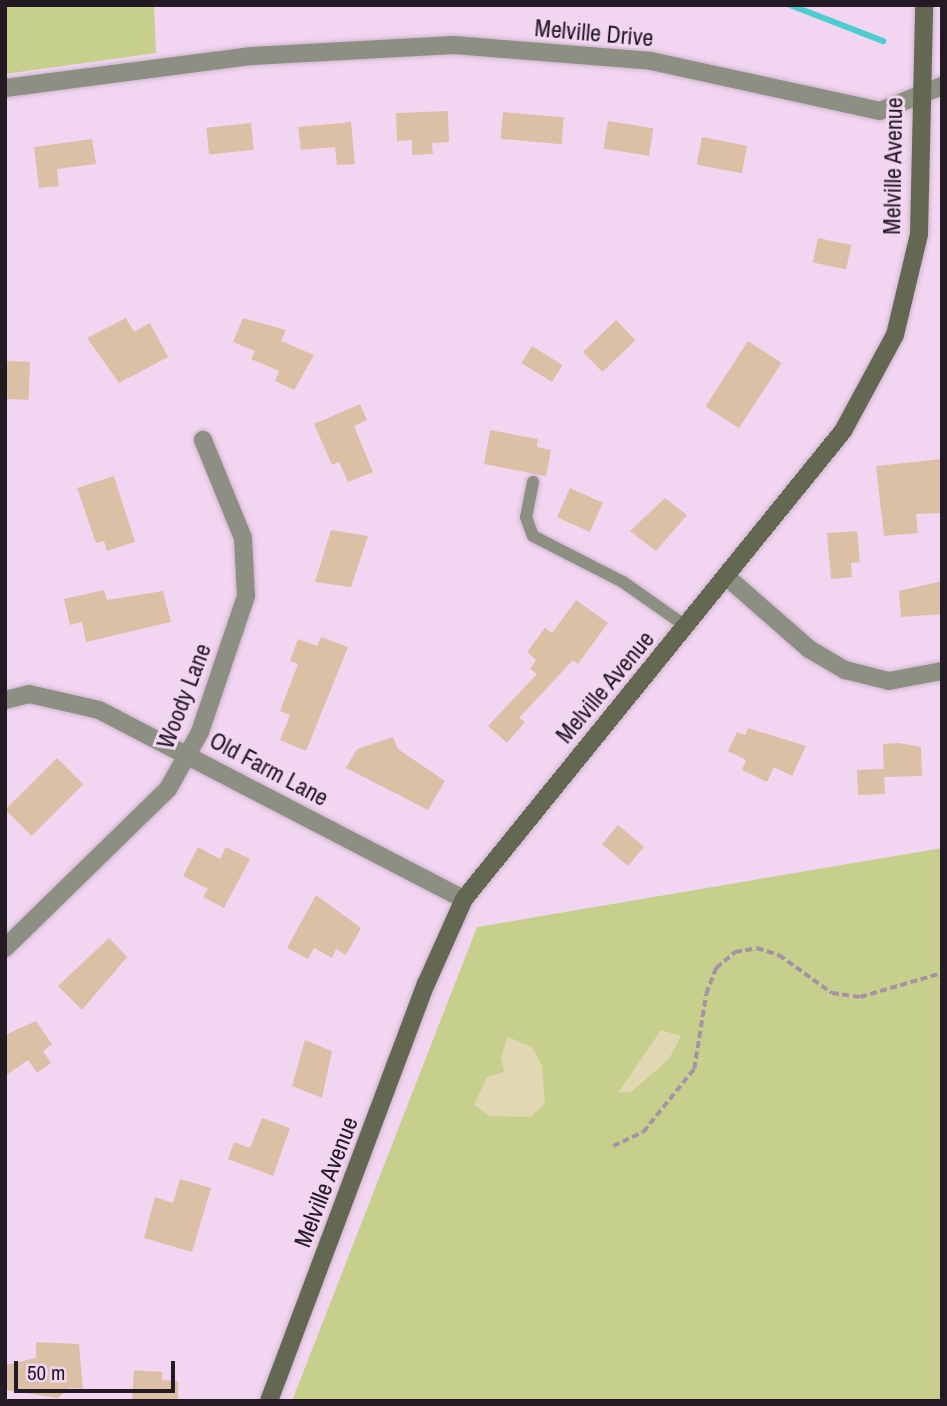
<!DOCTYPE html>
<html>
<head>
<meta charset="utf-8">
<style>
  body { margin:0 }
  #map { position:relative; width:947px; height:1406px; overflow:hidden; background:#f2d6f1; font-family:"Archivo Narrow",sans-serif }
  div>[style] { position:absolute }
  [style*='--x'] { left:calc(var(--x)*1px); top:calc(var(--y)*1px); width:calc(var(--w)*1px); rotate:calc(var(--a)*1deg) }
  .green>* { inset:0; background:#c6d08c }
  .sand>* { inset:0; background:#e1d7b2 }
  .stream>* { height:6px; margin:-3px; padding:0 3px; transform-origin:3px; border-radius:3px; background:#4ecdd0 }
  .building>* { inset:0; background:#dbc0a6; transform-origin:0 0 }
  .path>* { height:3.5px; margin-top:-1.75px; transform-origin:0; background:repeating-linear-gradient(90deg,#a691a5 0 7px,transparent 0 10.5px) }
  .roads { filter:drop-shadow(0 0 2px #cdb4cc) drop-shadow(0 0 2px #cdb4cc) }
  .lane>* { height:12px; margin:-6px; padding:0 6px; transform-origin:6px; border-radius:6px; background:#8c8f81 }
  .street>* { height:18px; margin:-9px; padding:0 9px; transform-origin:9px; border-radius:9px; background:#8c8f81 }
  .secondary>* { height:18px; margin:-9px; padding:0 9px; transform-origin:9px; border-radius:9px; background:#646853 }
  span { translate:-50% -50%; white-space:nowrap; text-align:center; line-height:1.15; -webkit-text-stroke:6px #f2d6f1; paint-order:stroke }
  .street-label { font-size:24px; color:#241a24 }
  .frame { position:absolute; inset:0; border:7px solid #241a24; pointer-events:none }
  .scale { position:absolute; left:14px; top:1361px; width:161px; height:32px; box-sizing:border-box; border:4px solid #241a24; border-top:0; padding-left:9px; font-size:21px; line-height:24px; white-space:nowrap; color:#241a24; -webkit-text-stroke:5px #f2d6f1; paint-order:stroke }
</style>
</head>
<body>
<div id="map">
  <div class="green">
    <i style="clip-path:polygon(5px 5px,154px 5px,156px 53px,5px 74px)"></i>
    <i style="clip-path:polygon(942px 848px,942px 1401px,292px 1401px,477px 927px)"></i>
  </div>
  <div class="sand">
    <i style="clip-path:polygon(661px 1030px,681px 1036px,669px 1059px,631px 1092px,618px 1093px)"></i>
    <i style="clip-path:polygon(508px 1037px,532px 1047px,542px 1066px,545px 1103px,531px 1117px,490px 1116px,474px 1105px,487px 1077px,504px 1072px,501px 1056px)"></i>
  </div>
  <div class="stream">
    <i style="--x:790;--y:5;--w:100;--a:21.2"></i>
  </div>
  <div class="building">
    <i style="clip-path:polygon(448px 111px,449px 142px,432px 143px,433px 154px,412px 155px,412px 140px,397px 141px,396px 113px)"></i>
    <i style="left:503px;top:112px;width:61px;height:27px;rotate:5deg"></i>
    <i style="left:608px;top:121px;width:46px;height:28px;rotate:9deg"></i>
    <i style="clip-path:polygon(351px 122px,355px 164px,337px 165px,335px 147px,301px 150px,298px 127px)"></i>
    <i style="left:251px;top:123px;width:27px;height:45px;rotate:84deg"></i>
    <i style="left:702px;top:137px;width:46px;height:28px;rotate:11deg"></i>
    <i style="clip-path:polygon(92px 139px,96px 164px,57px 169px,59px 186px,39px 188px,34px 147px)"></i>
    <i style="left:818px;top:238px;width:34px;height:25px;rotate:12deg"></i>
    <i style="clip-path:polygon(126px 318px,134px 332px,150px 323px,168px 357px,119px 383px,87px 338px)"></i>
    <i style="clip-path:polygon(243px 318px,286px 330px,281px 341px,314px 355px,294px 390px,275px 381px,279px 371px,251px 359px,255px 351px,233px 342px)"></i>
    <i style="left:616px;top:320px;width:28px;height:46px;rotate:46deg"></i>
    <i style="left:748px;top:341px;width:40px;height:78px;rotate:33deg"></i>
    <i style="left:532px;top:346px;width:36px;height:20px;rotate:32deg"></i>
    <i style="left:5px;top:361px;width:25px;height:38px;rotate:2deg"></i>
    <i style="clip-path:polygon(360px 404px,367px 420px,354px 426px,373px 472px,348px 482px,339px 462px,332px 465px,314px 424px)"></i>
    <i style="clip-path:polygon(490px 430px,538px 439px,537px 447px,551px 450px,546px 476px,484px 464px)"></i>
    <i style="clip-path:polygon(942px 459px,942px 513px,916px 514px,918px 533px,884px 536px,876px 466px)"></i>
    <i style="clip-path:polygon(114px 476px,135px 542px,107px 551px,104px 541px,96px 543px,77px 488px)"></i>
    <i style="left:570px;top:488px;width:36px;height:32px;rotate:24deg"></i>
    <i style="clip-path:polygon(665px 498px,687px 515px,656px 551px,630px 531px)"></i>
    <i style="clip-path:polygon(331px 530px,368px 536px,351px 587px,315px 582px)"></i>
    <i style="clip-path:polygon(857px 531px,860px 562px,851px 563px,852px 577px,831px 579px,827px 533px)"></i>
    <i style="clip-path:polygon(942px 581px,942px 614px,901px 617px,899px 591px)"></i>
    <i style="clip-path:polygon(104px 590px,107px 600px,163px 591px,171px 622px,86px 642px,82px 622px,70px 625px,64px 599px)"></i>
    <i style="clip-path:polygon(576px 600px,608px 623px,578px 664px,573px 660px,519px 718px,525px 722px,507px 743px,488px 726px,537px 674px,530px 669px,536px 660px,527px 652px,545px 628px,552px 633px)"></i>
    <i style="clip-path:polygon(321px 637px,348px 647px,306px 751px,280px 740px,290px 715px,280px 711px,298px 664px,290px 661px,298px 639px,317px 646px)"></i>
    <i style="clip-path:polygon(748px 728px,806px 746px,792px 776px,774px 767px,767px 782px,742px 770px,746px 760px,728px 751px,737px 732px,745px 735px)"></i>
    <i style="clip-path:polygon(393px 737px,398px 749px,445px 781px,428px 810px,346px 768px,357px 749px)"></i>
    <i style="clip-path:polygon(899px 743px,921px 747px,922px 776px,884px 777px,883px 744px)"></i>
    <i style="left:57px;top:758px;width:37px;height:73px;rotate:45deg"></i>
    <i style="left:884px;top:769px;width:25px;height:27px;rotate:88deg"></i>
    <i style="left:618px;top:825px;width:34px;height:25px;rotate:40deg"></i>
    <i style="clip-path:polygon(198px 847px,220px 859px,226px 847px,250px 859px,224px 908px,203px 897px,208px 889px,183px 876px)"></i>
    <i style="clip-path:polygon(316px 895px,361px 928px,346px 955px,336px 949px,332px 958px,314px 948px,308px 959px,287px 948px)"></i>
    <i style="clip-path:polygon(109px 938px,127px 957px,82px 1010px,58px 986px)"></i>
    <i style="clip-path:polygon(36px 1021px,52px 1044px,43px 1051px,51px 1063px,37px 1073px,28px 1060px,5px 1076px,5px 1035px)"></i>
    <i style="clip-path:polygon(305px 1040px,332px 1051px,322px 1098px,292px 1086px)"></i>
    <i style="clip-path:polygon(262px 1118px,290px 1128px,273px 1176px,228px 1159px,234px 1142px,250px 1148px)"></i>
    <i style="clip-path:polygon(180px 1179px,211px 1188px,192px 1252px,144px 1238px,155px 1197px,173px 1203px)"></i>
    <i style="clip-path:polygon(36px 1342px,79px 1344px,83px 1389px,69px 1388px,58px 1398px,5px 1390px,5px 1365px,36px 1358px)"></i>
    <i style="clip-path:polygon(134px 1370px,162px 1372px,162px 1380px,178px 1381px,178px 1401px,132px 1401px)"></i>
  </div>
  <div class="path">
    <i style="--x:613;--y:1146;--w:33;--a:-25"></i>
    <i style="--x:643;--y:1132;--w:81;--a:-51"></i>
    <i style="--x:694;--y:1069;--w:76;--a:-80.9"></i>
    <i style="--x:706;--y:994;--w:28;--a:-69"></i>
    <i style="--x:716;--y:968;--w:25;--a:-40"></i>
    <i style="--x:735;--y:952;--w:22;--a:-10"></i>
    <i style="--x:757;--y:948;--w:23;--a:18"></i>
    <i style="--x:779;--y:955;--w:65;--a:35.6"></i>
    <i style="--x:832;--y:993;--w:28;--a:8"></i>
    <i style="--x:860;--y:997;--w:85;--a:-16.3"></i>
  </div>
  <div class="roads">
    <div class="lane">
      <i style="--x:533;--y:482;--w:36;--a:101"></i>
      <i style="--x:526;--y:517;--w:20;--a:70"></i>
      <i style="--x:533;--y:536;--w:101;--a:27.1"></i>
      <i style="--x:623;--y:582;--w:78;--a:35.1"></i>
    </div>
    <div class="street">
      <i style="--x:5;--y:88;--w:249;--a:-7.4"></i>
      <i style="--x:252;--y:56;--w:202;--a:-3.1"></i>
      <i style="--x:454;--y:45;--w:198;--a:4.6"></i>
      <i style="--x:651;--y:61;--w:234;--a:12.3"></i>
      <i style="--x:880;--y:111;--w:67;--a:-22"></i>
      <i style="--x:728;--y:578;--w:108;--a:41.2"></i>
      <i style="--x:809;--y:649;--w:42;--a:30.3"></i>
      <i style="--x:845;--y:670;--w:45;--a:14"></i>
      <i style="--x:889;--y:681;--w:54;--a:-10.7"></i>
      <i style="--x:5;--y:700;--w:25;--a:-14"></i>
      <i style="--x:29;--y:694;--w:72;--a:12.9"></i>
      <i style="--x:99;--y:710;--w:411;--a:27.4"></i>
      <i style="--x:5;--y:948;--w:228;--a:-44.3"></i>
      <i style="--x:168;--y:789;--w:65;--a:-60.7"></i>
      <i style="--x:200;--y:732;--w:144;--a:-71.3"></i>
      <i style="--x:246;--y:596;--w:58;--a:-93"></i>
      <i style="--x:243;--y:538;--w:106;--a:-112.2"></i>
    </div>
    <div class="secondary">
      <i style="--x:269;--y:1401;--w:446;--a:-69.4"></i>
      <i style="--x:426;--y:984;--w:93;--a:-65.9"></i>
      <i style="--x:464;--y:899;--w:602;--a:-51"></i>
      <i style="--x:843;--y:431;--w:109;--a:-61.6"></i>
      <i style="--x:895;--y:335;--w:104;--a:-76.6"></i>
      <i style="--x:919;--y:234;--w:229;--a:-88.7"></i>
    </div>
  </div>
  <div class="street-label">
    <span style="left:594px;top:33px;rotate:5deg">Melville Drive</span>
    <span style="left:893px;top:166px;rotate:-89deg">Melville Avenue</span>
    <span style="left:605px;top:687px;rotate:-50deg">Melville Avenue</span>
    <span style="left:184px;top:696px;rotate:-69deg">Woody Lane</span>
    <span style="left:269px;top:769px;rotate:28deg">Old Farm Lane</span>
    <span style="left:326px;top:1182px;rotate:-69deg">Melville Avenue</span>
  </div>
  <div class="frame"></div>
  <div class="scale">50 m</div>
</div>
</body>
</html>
